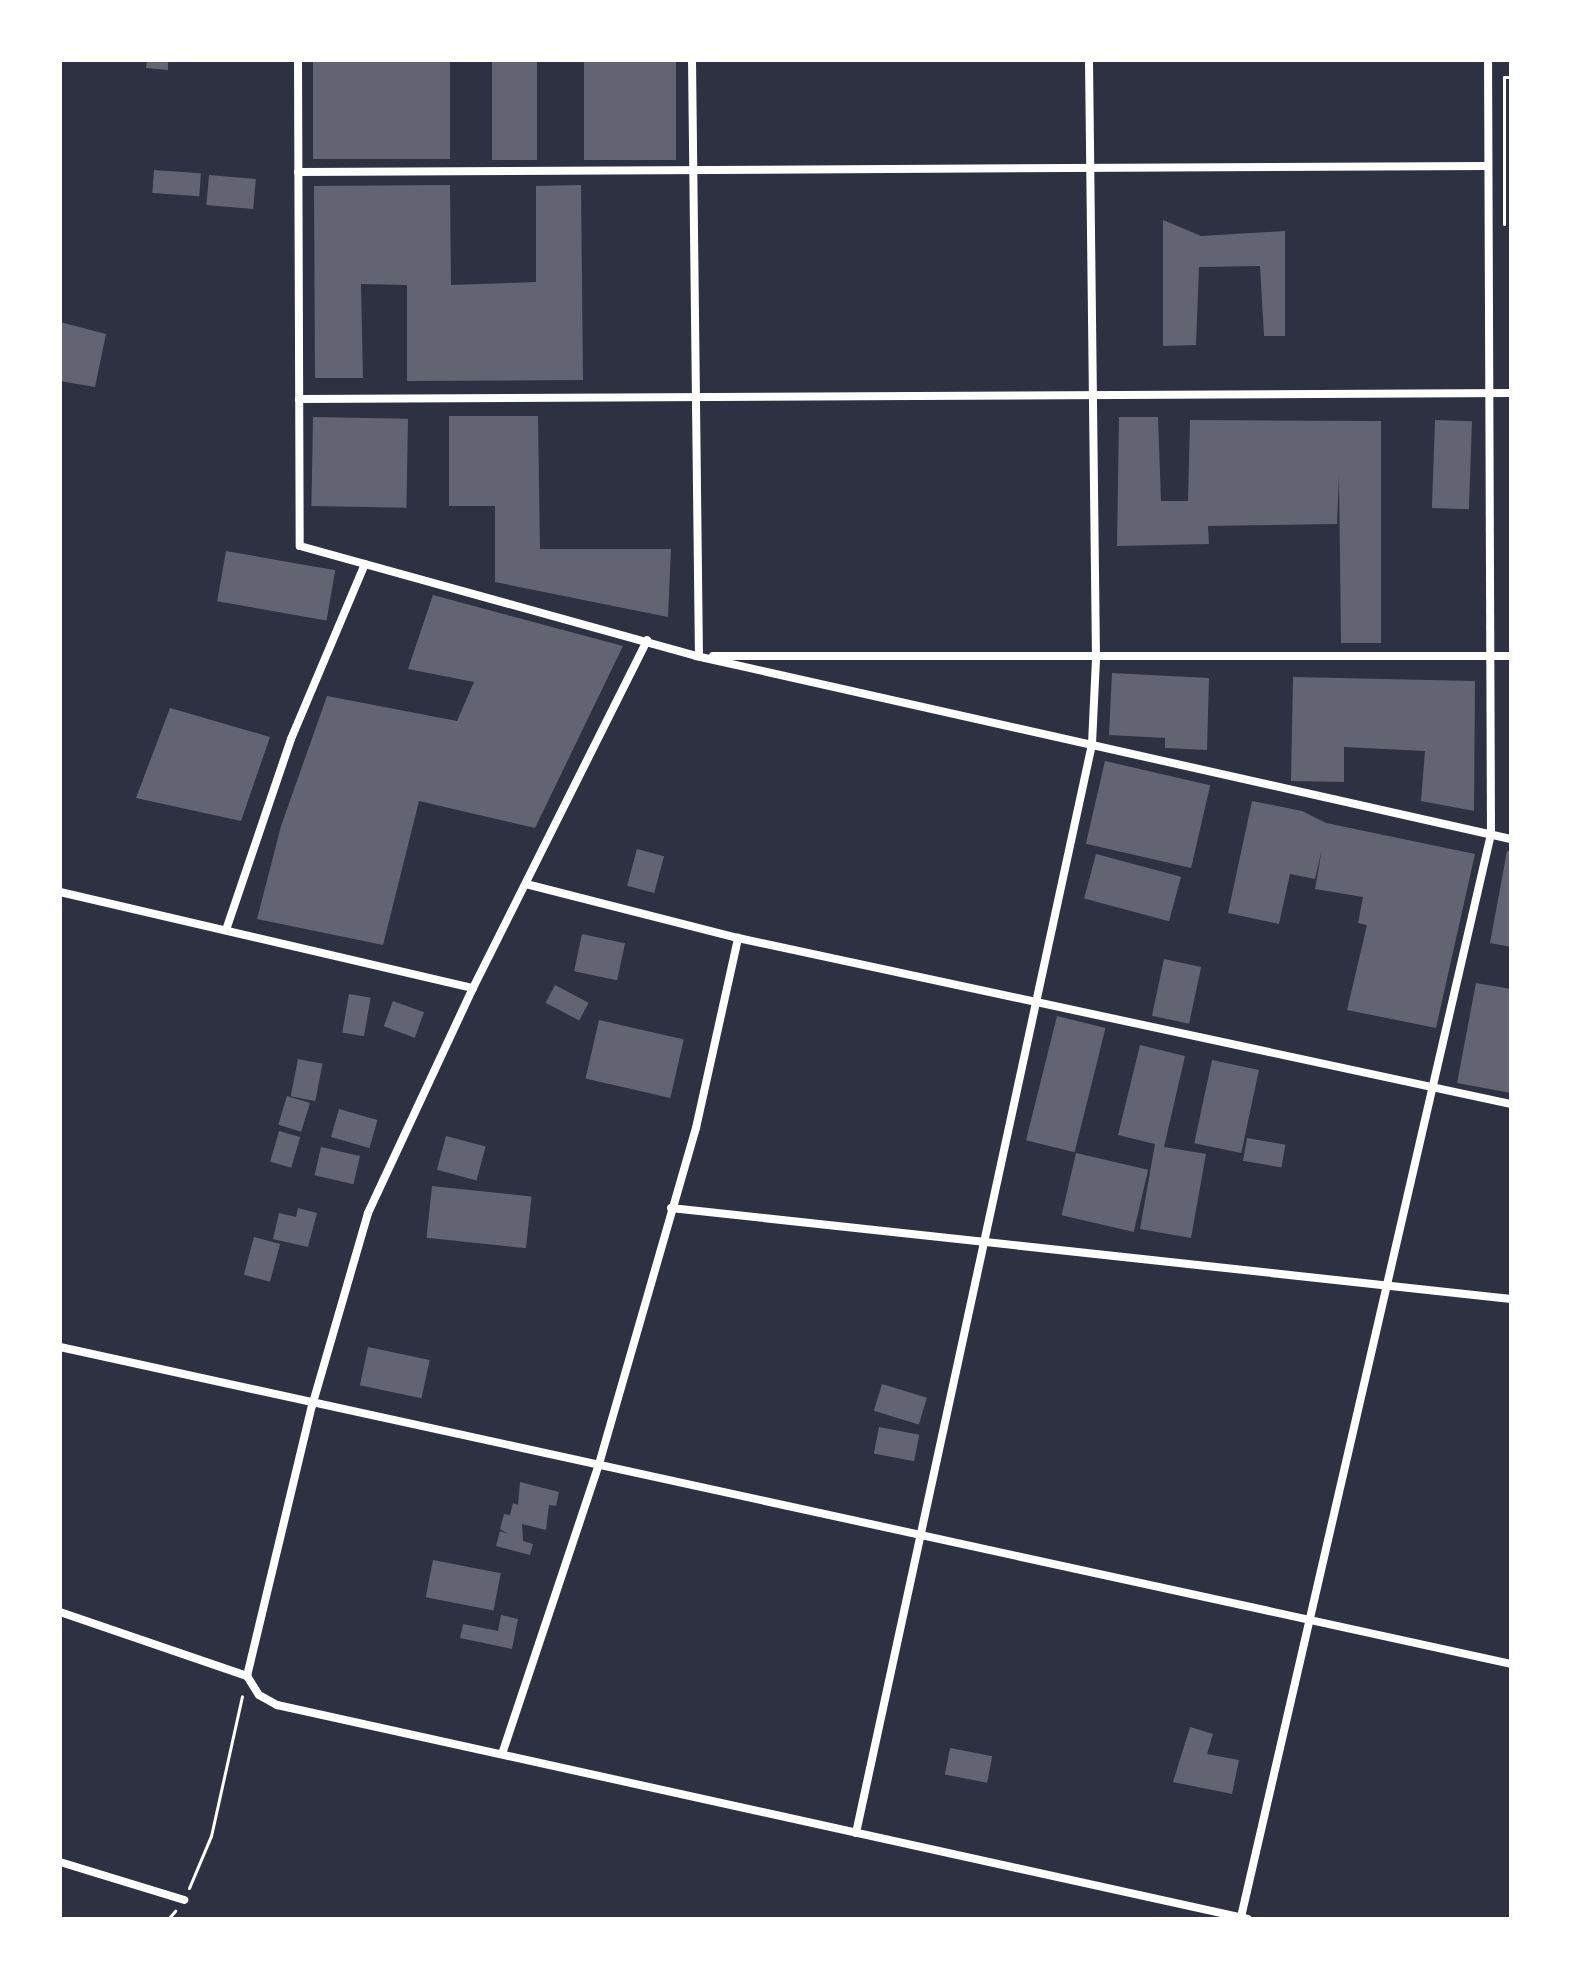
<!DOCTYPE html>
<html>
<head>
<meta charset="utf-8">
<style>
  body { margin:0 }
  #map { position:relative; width:1571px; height:1979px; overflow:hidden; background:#2d3142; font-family:"Asap Condensed",sans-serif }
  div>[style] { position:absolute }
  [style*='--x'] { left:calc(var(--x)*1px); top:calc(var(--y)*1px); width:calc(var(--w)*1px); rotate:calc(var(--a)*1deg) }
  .building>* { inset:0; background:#626471; transform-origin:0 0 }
  .path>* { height:3px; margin:-1.5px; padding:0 1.5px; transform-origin:1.5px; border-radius:1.5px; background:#fff }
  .minor>* { height:8px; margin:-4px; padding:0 4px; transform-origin:4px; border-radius:4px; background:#fff }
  span { translate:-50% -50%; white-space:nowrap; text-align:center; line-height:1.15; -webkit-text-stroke:7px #fff; paint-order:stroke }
  .frame { position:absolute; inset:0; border:62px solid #fff; pointer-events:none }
</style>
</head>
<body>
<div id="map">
  <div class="building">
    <i style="clip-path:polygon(147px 60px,168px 60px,168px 70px,146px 68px)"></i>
    <i style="left:313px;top:60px;width:137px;height:99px"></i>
    <i style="left:492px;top:60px;width:45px;height:100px"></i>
    <i style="left:584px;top:60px;width:92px;height:100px"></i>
    <i style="left:154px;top:170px;width:47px;height:23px;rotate:4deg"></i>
    <i style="left:209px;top:175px;width:47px;height:30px;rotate:5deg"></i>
    <i style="clip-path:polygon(450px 185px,451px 285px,536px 282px,536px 186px,581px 185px,583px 380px,407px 381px,407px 285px,361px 284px,363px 378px,315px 378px,314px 186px)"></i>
    <i style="clip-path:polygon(1163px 220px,1201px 236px,1285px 231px,1285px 336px,1264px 336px,1260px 266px,1199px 267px,1196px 345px,1163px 346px)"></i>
    <i style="clip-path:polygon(60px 322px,106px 334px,95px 387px,60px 381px)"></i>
    <i style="clip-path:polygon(449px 416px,538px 416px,540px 549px,671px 549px,668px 617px,495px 582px,495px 506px,449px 506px)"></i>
    <i style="left:313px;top:417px;width:95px;height:89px;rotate:1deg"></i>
    <i style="clip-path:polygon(1119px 417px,1158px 417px,1161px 501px,1188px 501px,1190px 420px,1381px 421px,1381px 643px,1341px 643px,1339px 476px,1337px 524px,1208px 526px,1209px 544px,1117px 546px)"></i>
    <i style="left:1435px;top:420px;width:37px;height:88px;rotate:2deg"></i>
    <i style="left:226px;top:551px;width:111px;height:51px;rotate:10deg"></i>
    <i style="clip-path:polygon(433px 595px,623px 646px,535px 828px,419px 801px,383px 945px,257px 919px,281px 826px,327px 696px,457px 721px,474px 682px,408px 669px)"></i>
    <i style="clip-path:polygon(1112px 673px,1209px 678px,1207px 750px,1165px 748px,1165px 738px,1109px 735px)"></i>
    <i style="clip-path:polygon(1293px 677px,1475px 681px,1474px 811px,1421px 801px,1425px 751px,1344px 747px,1344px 782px,1291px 781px)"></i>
    <i style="clip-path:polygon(170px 708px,270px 737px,241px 821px,136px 798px)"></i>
    <i style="left:1105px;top:761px;width:108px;height:85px;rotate:13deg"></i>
    <i style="clip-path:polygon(1252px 801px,1302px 811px,1326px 823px,1475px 854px,1436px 1028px,1347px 1010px,1367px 925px,1358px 923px,1363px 897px,1315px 889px,1322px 849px,1315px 879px,1290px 874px,1279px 924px,1228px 913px)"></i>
    <i style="left:637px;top:849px;width:28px;height:38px;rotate:15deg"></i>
    <i style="clip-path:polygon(1507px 851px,1511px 851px,1511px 947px,1490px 943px)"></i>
    <i style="left:1096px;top:854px;width:88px;height:46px;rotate:15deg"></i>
    <i style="left:582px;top:934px;width:44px;height:38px;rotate:12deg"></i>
    <i style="left:1164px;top:959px;width:38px;height:58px;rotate:12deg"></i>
    <i style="clip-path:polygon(1476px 983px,1511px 989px,1511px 1093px,1457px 1083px)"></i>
    <i style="left:555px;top:985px;width:38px;height:20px;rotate:28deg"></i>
    <i style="left:349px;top:994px;width:22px;height:39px;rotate:10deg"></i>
    <i style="left:393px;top:1001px;width:33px;height:27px;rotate:20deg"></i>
    <i style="left:1057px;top:1016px;width:50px;height:128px;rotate:14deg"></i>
    <i style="left:599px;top:1020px;width:87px;height:60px;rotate:13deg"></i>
    <i style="clip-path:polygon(1140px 1045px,1185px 1056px,1164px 1147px,1206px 1154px,1191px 1238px,1140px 1229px,1155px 1144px,1118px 1135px)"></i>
    <i style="left:298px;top:1059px;width:25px;height:38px;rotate:11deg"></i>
    <i style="left:1212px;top:1060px;width:48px;height:85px;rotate:12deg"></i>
    <i style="left:287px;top:1096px;width:24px;height:30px;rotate:17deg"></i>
    <i style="left:339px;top:1109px;width:40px;height:29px;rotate:16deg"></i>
    <i style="left:279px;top:1131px;width:22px;height:32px;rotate:16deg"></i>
    <i style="left:446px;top:1136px;width:41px;height:35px;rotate:15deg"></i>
    <i style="left:1247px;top:1138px;width:39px;height:23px;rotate:10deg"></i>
    <i style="left:321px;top:1147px;width:40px;height:29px;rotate:13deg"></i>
    <i style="left:1076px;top:1153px;width:74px;height:64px;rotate:13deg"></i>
    <i style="left:432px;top:1186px;width:100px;height:52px;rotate:6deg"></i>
    <i style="clip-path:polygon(298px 1208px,317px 1213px,308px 1247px,273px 1239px,279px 1213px,296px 1217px)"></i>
    <i style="left:254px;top:1237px;width:27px;height:39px;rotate:15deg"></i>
    <i style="left:368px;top:1347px;width:63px;height:39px;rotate:12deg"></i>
    <i style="left:882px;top:1384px;width:47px;height:28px;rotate:17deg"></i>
    <i style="left:879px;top:1427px;width:41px;height:27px;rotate:11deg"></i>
    <i style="clip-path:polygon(520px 1482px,559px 1492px,556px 1506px,549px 1505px,546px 1530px,522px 1524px,523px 1541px,533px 1544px,530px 1555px,496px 1546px,500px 1531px,508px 1534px,500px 1529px,504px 1514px,510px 1515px,513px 1503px,518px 1505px)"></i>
    <i style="left:433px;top:1560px;width:69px;height:38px;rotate:11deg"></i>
    <i style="clip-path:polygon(501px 1615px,518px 1619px,512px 1649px,460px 1638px,463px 1624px,498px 1631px)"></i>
    <i style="clip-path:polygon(1190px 1727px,1213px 1734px,1207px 1754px,1239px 1760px,1232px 1794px,1173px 1782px)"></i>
    <i style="left:950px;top:1748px;width:43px;height:27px;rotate:11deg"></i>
  </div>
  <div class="path">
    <i style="--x:1504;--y:224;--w:147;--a:-90"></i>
    <i style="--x:1504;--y:77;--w:7;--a:0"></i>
    <i style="--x:189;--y:1888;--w:56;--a:-67.1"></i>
    <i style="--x:211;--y:1836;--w:143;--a:-77.5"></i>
    <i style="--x:168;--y:1919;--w:11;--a:-49"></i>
  </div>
  <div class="minor">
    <i style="--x:298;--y:60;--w:486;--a:89.8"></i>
    <i style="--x:300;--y:546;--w:411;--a:15.5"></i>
    <i style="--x:696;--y:656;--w:835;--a:12.66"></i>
    <i style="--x:692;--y:60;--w:596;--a:89.33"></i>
    <i style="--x:298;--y:172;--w:1190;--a:-0.29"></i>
    <i style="--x:299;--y:399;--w:1212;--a:-0.28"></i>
    <i style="--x:713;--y:656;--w:798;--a:0"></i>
    <i style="--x:526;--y:884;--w:219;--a:14.3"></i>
    <i style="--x:738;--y:938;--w:791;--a:12.12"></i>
    <i style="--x:60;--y:892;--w:424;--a:13.1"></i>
    <i style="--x:226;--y:930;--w:202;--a:-71.2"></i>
    <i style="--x:291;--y:739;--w:190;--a:-67.1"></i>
    <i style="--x:671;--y:1208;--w:845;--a:6.18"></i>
    <i style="--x:60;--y:1347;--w:1485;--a:12.32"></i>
    <i style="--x:60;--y:1612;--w:198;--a:18.9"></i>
    <i style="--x:247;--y:1676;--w:22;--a:58"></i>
    <i style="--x:259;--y:1695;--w:21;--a:29"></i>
    <i style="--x:277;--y:1705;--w:994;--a:12.43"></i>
    <i style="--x:247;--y:1676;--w:278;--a:-76.5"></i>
    <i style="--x:312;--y:1406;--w:201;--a:-73.8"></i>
    <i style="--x:368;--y:1213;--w:248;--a:-65"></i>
    <i style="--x:473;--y:988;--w:389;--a:-63.4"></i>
    <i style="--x:502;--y:1754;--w:306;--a:-71.5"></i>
    <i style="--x:599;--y:1464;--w:350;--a:-73.9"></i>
    <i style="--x:696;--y:1128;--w:195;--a:-77.5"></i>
    <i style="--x:856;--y:1833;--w:1114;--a:-77.77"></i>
    <i style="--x:1092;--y:744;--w:85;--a:-87.3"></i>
    <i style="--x:1096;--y:659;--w:599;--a:-90.67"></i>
    <i style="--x:60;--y:1862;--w:130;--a:17"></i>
    <i style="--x:1241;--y:1917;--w:1111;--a:-77"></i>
    <i style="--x:1491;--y:834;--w:774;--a:-90.22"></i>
  </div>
  <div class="frame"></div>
</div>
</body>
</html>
